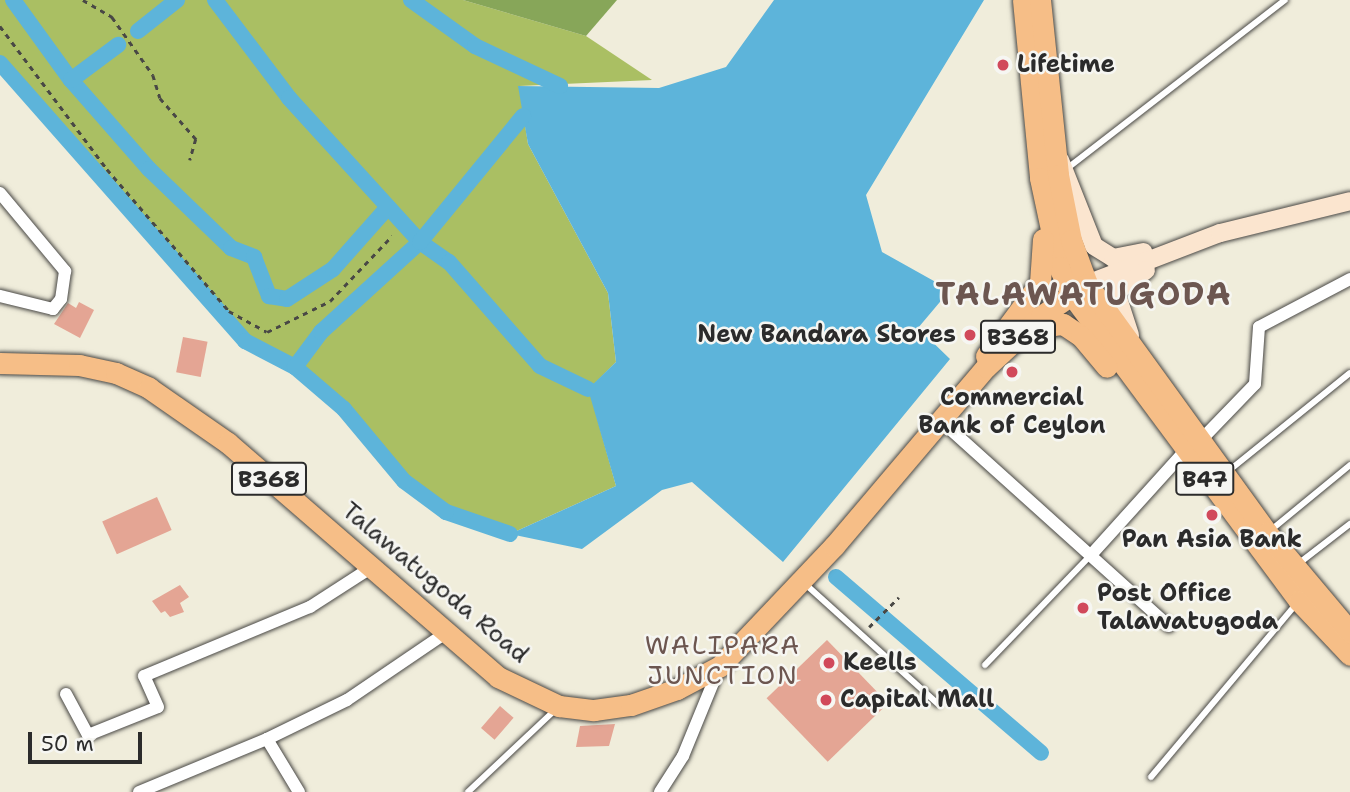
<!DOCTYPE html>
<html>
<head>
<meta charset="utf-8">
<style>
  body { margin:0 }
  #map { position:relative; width:1350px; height:792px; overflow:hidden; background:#f0eddb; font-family:"Shantell Sans",sans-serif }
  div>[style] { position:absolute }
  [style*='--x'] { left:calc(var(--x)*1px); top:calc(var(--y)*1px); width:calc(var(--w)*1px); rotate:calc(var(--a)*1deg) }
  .green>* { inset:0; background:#aabf63 }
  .forest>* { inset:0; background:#87a659 }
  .water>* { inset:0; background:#5db4da }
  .canal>* { height:16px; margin:-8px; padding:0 8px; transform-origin:8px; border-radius:8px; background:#5db4da }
  .building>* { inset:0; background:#e4a594; transform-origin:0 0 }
  .path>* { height:2.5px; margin-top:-1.25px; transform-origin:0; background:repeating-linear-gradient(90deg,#494845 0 5px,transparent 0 10px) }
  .roads { filter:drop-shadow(0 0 2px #494845) drop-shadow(0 0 2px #494845) }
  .service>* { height:6px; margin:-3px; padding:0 3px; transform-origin:3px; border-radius:3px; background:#fff }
  .minor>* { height:12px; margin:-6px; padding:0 6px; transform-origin:6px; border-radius:6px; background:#fff }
  .secondary>* { height:18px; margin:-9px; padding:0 9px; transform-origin:9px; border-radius:9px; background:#fbe5cf }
  .primary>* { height:21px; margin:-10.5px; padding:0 10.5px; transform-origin:10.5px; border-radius:10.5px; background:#f6be87 }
  .dots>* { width:19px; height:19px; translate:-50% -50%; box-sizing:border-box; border:4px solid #f6f6f2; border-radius:50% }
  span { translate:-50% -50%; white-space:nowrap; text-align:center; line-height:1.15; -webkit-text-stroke:5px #f6f6f2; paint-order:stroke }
  .shield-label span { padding:2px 5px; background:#f6f6f2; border:2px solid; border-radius:5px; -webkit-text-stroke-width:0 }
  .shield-label { font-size:23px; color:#2b2b2b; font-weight:700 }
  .poi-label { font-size:24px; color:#2b2b2b; font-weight:700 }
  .left { translate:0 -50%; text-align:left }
  .right { translate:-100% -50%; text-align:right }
  .street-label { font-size:24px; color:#2b2b2b }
  .neighbourhood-label { font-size:26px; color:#6c5650; letter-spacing:2px }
  .district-label { font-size:32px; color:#6c5650; font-weight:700; letter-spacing:2px }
  .scale { position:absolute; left:28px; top:732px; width:114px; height:32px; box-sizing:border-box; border:4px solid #2b2b2b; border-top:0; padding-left:9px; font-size:21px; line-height:24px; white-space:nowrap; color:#2b2b2b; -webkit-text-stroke:5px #f6f6f2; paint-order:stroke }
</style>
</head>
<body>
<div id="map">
  <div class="green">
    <i style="clip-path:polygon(0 0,463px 0,586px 36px,652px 80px,519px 86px,528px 144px,608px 293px,616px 362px,589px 389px,616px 486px,510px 534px,446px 512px,404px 481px,344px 409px,295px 367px,245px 341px,0 63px)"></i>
  </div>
  <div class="forest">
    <i style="clip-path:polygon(463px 0,617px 0,586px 36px)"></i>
  </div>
  <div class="water">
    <i style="clip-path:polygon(774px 0,984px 0,866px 195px,882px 252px,950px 290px,918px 328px,950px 359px,783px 562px,692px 482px,662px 490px,582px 549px,510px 534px,616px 486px,588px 389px,616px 362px,608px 293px,528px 144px,518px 86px,659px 88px,726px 67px)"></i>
  </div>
  <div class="canal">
    <i style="--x:13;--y:0;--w:99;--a:54.1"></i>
    <i style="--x:71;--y:80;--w:118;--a:48.8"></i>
    <i style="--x:149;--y:169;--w:114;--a:43.9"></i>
    <i style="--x:231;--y:248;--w:25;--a:21"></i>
    <i style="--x:254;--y:257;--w:42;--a:69"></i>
    <i style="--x:269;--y:296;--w:18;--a:9"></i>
    <i style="--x:287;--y:299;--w:55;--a:-33.1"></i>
    <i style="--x:333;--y:269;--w:83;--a:-48.4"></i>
    <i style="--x:215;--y:0;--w:123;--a:52.9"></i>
    <i style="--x:289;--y:98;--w:195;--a:47.7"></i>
    <i style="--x:420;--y:242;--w:35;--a:35"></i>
    <i style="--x:449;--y:262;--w:138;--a:48.8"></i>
    <i style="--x:540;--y:366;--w:53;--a:25.6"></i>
    <i style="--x:411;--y:0;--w:79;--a:35.7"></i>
    <i style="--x:475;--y:46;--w:94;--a:25.2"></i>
    <i style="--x:138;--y:31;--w:50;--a:-38.5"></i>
    <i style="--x:0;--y:63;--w:371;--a:48.6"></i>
    <i style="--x:245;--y:341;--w:56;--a:27.5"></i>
    <i style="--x:71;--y:80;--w:59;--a:-36.7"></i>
    <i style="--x:510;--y:534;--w:68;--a:-161"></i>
    <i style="--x:446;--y:512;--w:52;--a:-143.6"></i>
    <i style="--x:404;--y:481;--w:94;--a:-129.8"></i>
    <i style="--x:344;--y:409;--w:65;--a:-139.4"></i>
    <i style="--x:295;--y:367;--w:44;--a:-53.4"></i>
    <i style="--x:321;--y:332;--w:134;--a:-42.3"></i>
    <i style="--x:420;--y:242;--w:163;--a:-50.7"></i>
    <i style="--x:836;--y:577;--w:270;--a:40.6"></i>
  </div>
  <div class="building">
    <i style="clip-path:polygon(79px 302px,94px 310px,80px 338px,54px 324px,68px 303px,76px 308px)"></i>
    <i style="left:183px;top:337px;width:25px;height:36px;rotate:11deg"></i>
    <i style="left:157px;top:497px;width:36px;height:60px;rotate:66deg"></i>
    <i style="clip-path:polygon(180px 585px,189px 597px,180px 603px,184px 612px,170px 617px,165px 611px,161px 613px,152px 601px)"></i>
    <i style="left:827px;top:640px;width:88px;height:84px;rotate:46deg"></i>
    <i style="left:500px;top:706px;width:18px;height:29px;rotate:41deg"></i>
    <i style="clip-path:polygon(615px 724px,609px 746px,576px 747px,580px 726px)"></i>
  </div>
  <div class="path">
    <i style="--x:83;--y:0;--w:34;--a:30"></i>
    <i style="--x:112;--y:17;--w:71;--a:54.7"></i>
    <i style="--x:153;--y:75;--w:24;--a:73"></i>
    <i style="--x:160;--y:98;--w:55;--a:48.7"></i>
    <i style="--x:196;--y:139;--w:22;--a:106"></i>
    <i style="--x:0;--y:26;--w:179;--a:53.2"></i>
    <i style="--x:107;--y:169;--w:187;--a:49.3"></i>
    <i style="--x:229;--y:311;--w:43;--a:28.9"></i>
    <i style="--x:267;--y:332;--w:70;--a:-26.2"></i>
    <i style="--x:330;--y:301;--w:90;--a:-46.4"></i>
    <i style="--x:869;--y:627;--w:42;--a:-45"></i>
  </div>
  <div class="roads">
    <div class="service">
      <i style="--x:1065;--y:170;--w:278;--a:-37.7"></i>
      <i style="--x:1226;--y:473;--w:159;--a:-38.9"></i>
      <i style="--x:1271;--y:530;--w:102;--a:-39.4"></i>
      <i style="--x:1298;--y:564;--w:66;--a:-37.6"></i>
      <i style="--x:803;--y:582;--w:182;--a:42.1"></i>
      <i style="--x:985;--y:665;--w:153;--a:-46.1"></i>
      <i style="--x:1151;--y:777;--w:226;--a:-50"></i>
      <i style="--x:468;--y:792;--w:120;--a:-43.3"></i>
    </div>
    <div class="minor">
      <i style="--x:0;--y:193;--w:102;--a:50.2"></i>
      <i style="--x:65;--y:271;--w:28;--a:98"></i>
      <i style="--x:61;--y:299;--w:13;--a:129"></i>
      <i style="--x:53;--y:309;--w:55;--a:-166.2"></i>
      <i style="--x:940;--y:420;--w:308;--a:42"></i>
      <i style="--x:1200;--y:441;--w:79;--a:-46"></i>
      <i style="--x:1255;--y:384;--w:57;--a:-86"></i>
      <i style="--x:1259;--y:327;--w:103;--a:-27.8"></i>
      <i style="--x:1091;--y:555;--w:139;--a:-47.9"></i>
      <i style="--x:66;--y:694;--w:47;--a:61.8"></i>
      <i style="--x:88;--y:735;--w:75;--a:-21.8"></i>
      <i style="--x:158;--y:707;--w:34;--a:-114"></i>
      <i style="--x:144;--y:676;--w:180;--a:-22.6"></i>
      <i style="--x:310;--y:607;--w:74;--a:-32.8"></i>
      <i style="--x:267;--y:739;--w:62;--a:58.9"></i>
      <i style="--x:139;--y:792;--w:139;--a:-22.5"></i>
      <i style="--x:267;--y:739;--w:89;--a:-26"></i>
      <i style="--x:347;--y:700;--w:121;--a:-34.2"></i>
      <i style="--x:660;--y:792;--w:43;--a:-57.4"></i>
      <i style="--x:683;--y:756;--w:97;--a:-67.7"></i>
    </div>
    <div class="secondary">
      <i style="--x:1060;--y:160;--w:92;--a:68.4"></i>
      <i style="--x:1094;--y:246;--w:22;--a:32"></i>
      <i style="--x:1113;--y:258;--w:31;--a:-11"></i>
      <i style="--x:1087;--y:284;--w:142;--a:-21"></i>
      <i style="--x:1220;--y:233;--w:134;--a:-13.8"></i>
      <i style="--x:1130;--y:335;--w:45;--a:-108"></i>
      <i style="--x:1116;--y:292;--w:37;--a:-36"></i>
    </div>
    <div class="primary">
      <i style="--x:1023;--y:0;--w:179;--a:84.5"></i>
      <i style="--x:1040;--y:178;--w:91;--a:77.9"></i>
      <i style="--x:1059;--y:267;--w:30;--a:66"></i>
      <i style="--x:1071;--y:294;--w:382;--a:53.4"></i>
      <i style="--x:1299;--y:601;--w:74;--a:46.6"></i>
      <i style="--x:1040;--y:0;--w:176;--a:84.1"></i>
      <i style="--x:1058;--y:175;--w:66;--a:78.7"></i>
      <i style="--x:1071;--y:240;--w:47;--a:70"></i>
      <i style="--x:1087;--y:284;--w:307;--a:54.1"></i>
      <i style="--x:1267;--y:533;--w:129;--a:50"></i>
      <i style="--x:1032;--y:337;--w:24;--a:-30"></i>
      <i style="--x:1053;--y:325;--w:10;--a:-6"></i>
      <i style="--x:1063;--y:324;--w:22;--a:34"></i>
      <i style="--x:1081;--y:336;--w:40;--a:50"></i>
      <i style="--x:986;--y:356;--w:91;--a:-53.5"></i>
      <i style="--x:1040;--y:283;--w:44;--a:-86.1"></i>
      <i style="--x:0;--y:363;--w:79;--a:1.5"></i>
      <i style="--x:79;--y:365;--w:38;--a:12"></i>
      <i style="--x:116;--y:373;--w:36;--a:24"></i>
      <i style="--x:149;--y:388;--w:96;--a:34.8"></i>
      <i style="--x:228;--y:443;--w:357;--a:40.9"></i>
      <i style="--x:498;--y:677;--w:68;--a:25.4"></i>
      <i style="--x:559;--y:706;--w:35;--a:7"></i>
      <i style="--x:594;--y:710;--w:37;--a:-8"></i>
      <i style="--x:631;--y:705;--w:49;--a:-19.2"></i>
      <i style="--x:677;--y:689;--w:49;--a:-28.1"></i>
      <i style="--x:720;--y:666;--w:166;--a:-46.5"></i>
      <i style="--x:834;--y:546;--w:235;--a:-49.7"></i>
      <i style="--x:986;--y:367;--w:75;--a:-42.8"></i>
      <i style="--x:1041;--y:316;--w:56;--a:-34.8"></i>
    </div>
  </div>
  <div class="dots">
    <i style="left:1003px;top:65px;background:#d1495b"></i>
    <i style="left:970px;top:335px;background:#d1495b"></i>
    <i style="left:1012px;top:372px;background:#d1495b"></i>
    <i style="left:1212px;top:515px;background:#d1495b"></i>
    <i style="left:1083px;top:608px;background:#d1495b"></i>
    <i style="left:829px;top:663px;background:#d1495b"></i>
    <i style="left:826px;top:700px;background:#d1495b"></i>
  </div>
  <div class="shield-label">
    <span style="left:1018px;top:337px">B368</span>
    <span style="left:269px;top:479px">B368</span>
    <span style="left:1205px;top:479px">B47</span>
  </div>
  <div class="poi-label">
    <span class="left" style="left:1017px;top:65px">Lifetime</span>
    <span class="right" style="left:956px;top:335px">New Bandara Stores</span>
    <span style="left:1012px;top:412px">Commercial<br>Bank of Ceylon</span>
    <span style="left:1212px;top:540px">Pan Asia Bank</span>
    <span class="left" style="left:1097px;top:608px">Post Office<br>Talawatugoda</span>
    <span class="left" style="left:843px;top:663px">Keells</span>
    <span class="left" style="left:840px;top:700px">Capital Mall</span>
  </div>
  <div class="street-label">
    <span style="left:435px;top:583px;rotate:40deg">Talawatugoda Road</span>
  </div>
  <div class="neighbourhood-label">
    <span style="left:723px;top:660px">WALIPARA<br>JUNCTION</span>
  </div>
  <div class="district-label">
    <span style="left:1084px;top:294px">TALAWATUGODA</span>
  </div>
  <div class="scale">50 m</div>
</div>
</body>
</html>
